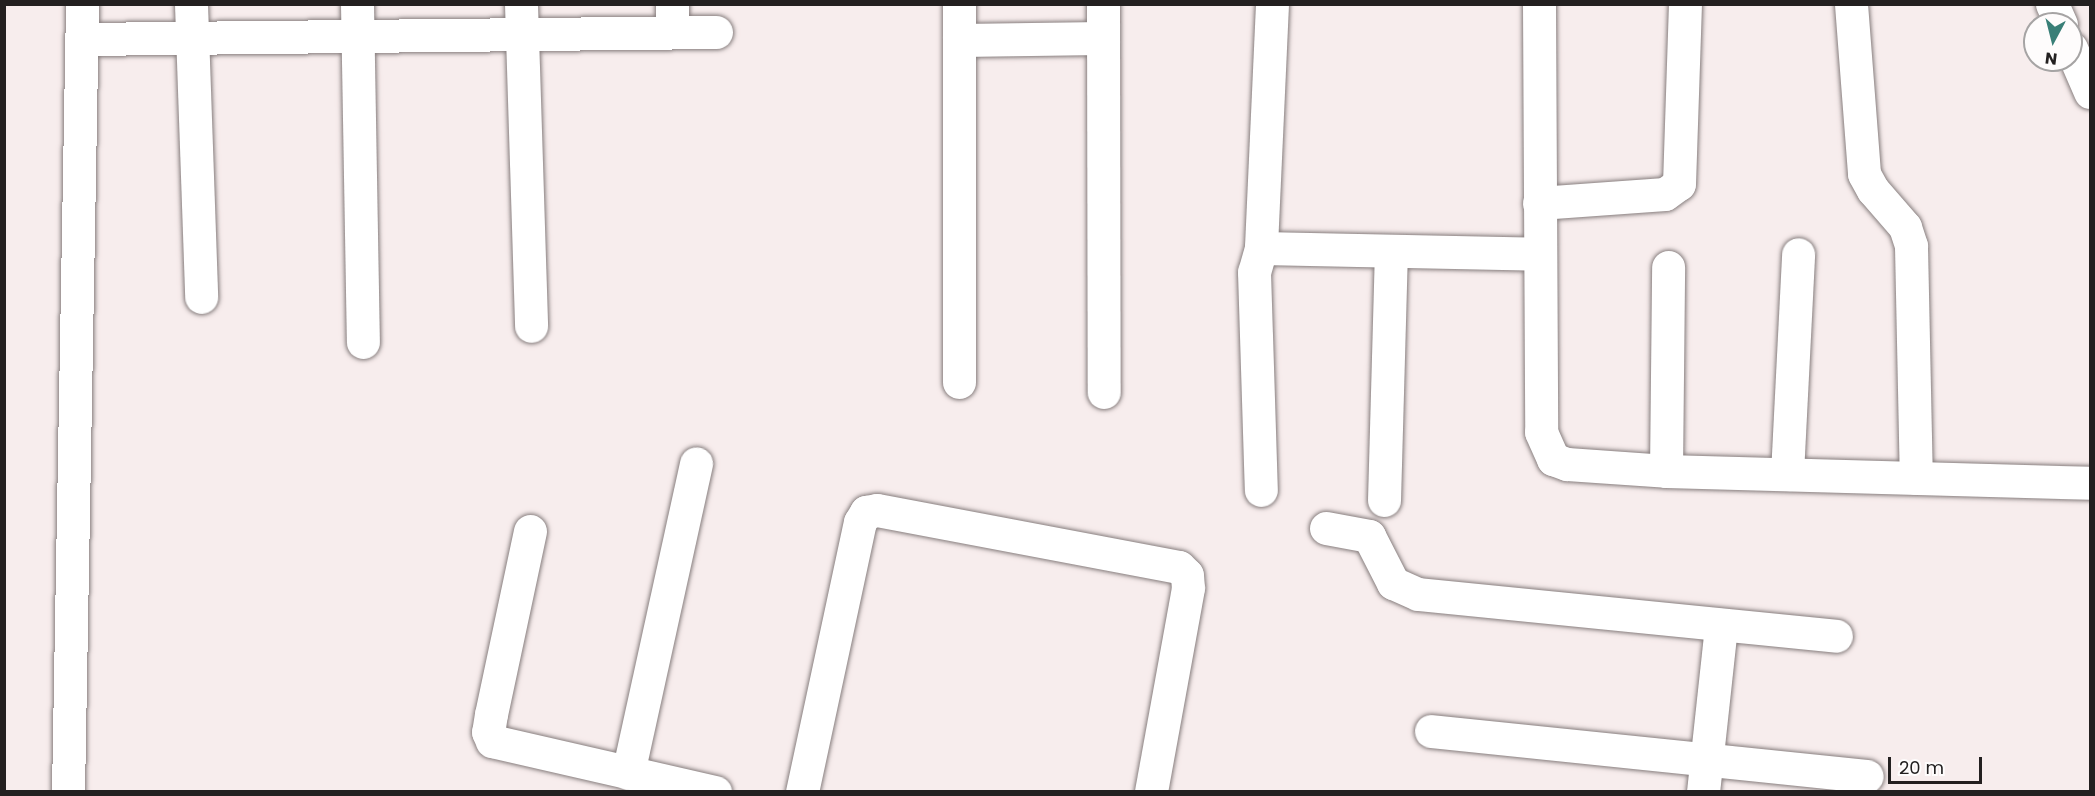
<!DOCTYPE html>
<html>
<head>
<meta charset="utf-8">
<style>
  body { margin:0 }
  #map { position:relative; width:2095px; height:796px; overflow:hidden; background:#f7eded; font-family:Poppins,sans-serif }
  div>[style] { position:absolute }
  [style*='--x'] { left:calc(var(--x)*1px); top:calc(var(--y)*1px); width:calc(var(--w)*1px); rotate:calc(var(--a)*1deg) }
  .roads { filter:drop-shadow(0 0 2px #877e7e) drop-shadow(0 0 2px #877e7e) }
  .minor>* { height:33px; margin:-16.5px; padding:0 16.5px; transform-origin:16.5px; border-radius:16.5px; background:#fff }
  span { translate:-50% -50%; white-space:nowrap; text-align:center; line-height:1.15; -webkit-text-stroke:5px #fefcfc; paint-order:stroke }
  .frame { position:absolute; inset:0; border:6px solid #232020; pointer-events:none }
  .north { position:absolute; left:2023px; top:12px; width:60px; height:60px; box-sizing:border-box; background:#fefcfc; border:2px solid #a6a4a4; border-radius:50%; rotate:187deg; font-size:16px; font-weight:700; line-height:24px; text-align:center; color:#232020 }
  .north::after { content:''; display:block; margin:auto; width:21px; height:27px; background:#397f77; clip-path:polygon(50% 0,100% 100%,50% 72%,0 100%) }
  .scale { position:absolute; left:1888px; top:757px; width:94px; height:27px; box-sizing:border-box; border:3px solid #232020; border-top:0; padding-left:8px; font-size:18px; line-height:21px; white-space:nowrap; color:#232020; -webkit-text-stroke:4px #fefcfc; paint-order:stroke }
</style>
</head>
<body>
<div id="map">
  <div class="roads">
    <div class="minor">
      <i style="--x:191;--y:4;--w:293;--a:88"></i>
      <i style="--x:357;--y:4;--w:338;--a:89"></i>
      <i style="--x:521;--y:4;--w:322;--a:88.2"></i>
      <i style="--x:672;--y:4;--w:28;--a:90"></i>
      <i style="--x:1103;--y:4;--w:388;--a:89.9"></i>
      <i style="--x:1272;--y:4;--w:244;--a:92.6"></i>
      <i style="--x:1261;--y:248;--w:278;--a:1.2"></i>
      <i style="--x:1539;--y:4;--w:428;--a:89.7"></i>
      <i style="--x:1541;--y:432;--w:30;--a:66"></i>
      <i style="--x:1553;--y:459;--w:15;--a:20"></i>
      <i style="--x:1567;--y:464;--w:99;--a:4"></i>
      <i style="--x:1666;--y:471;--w:424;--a:1.6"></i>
      <i style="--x:1851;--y:4;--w:170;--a:85.6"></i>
      <i style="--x:1864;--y:174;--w:18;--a:61"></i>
      <i style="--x:1873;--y:190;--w:49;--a:49.1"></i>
      <i style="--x:1905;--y:227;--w:20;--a:72"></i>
      <i style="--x:1911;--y:246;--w:232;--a:88.8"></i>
      <i style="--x:2052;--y:4;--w:22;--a:66"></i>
      <i style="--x:81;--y:39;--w:635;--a:-0.63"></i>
      <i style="--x:959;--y:40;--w:144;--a:-0.8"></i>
      <i style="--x:2071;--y:48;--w:48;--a:66.6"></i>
      <i style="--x:1539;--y:203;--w:126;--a:-4.1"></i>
      <i style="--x:1665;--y:194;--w:17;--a:-36"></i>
      <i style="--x:1679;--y:184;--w:180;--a:-88.1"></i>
      <i style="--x:1261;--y:248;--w:25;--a:106"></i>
      <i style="--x:1254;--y:272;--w:218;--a:88.2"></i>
      <i style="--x:959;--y:382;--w:378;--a:-90"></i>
      <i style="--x:1666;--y:471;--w:204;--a:-89.4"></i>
      <i style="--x:1787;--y:474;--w:220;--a:-87.1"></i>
      <i style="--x:1384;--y:500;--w:249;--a:-88.4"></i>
      <i style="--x:1326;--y:528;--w:44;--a:10.5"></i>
      <i style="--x:1369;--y:536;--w:53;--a:62.9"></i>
      <i style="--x:1393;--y:583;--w:27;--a:24"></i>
      <i style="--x:1418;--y:594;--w:420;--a:5.7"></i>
      <i style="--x:530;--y:531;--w:187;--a:102"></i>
      <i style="--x:491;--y:714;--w:18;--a:99"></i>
      <i style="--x:488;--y:732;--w:10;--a:66"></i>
      <i style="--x:492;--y:741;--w:229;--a:12.9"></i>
      <i style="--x:1431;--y:731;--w:438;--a:5.9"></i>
      <i style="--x:628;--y:773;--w:317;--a:-77.6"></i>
      <i style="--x:68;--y:792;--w:788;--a:-88.98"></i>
      <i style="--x:802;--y:792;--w:276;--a:-77.9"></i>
      <i style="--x:860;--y:522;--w:12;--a:-59"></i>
      <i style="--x:866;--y:512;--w:11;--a:-10"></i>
      <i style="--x:877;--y:510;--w:307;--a:10.7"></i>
      <i style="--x:1179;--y:567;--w:11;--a:45"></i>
      <i style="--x:1187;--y:575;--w:13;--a:86"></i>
      <i style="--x:1188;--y:588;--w:207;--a:100.3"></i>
      <i style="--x:1703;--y:792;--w:168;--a:-83.8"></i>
    </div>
  </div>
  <div class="frame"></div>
  <div class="north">N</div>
  <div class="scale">20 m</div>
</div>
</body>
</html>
